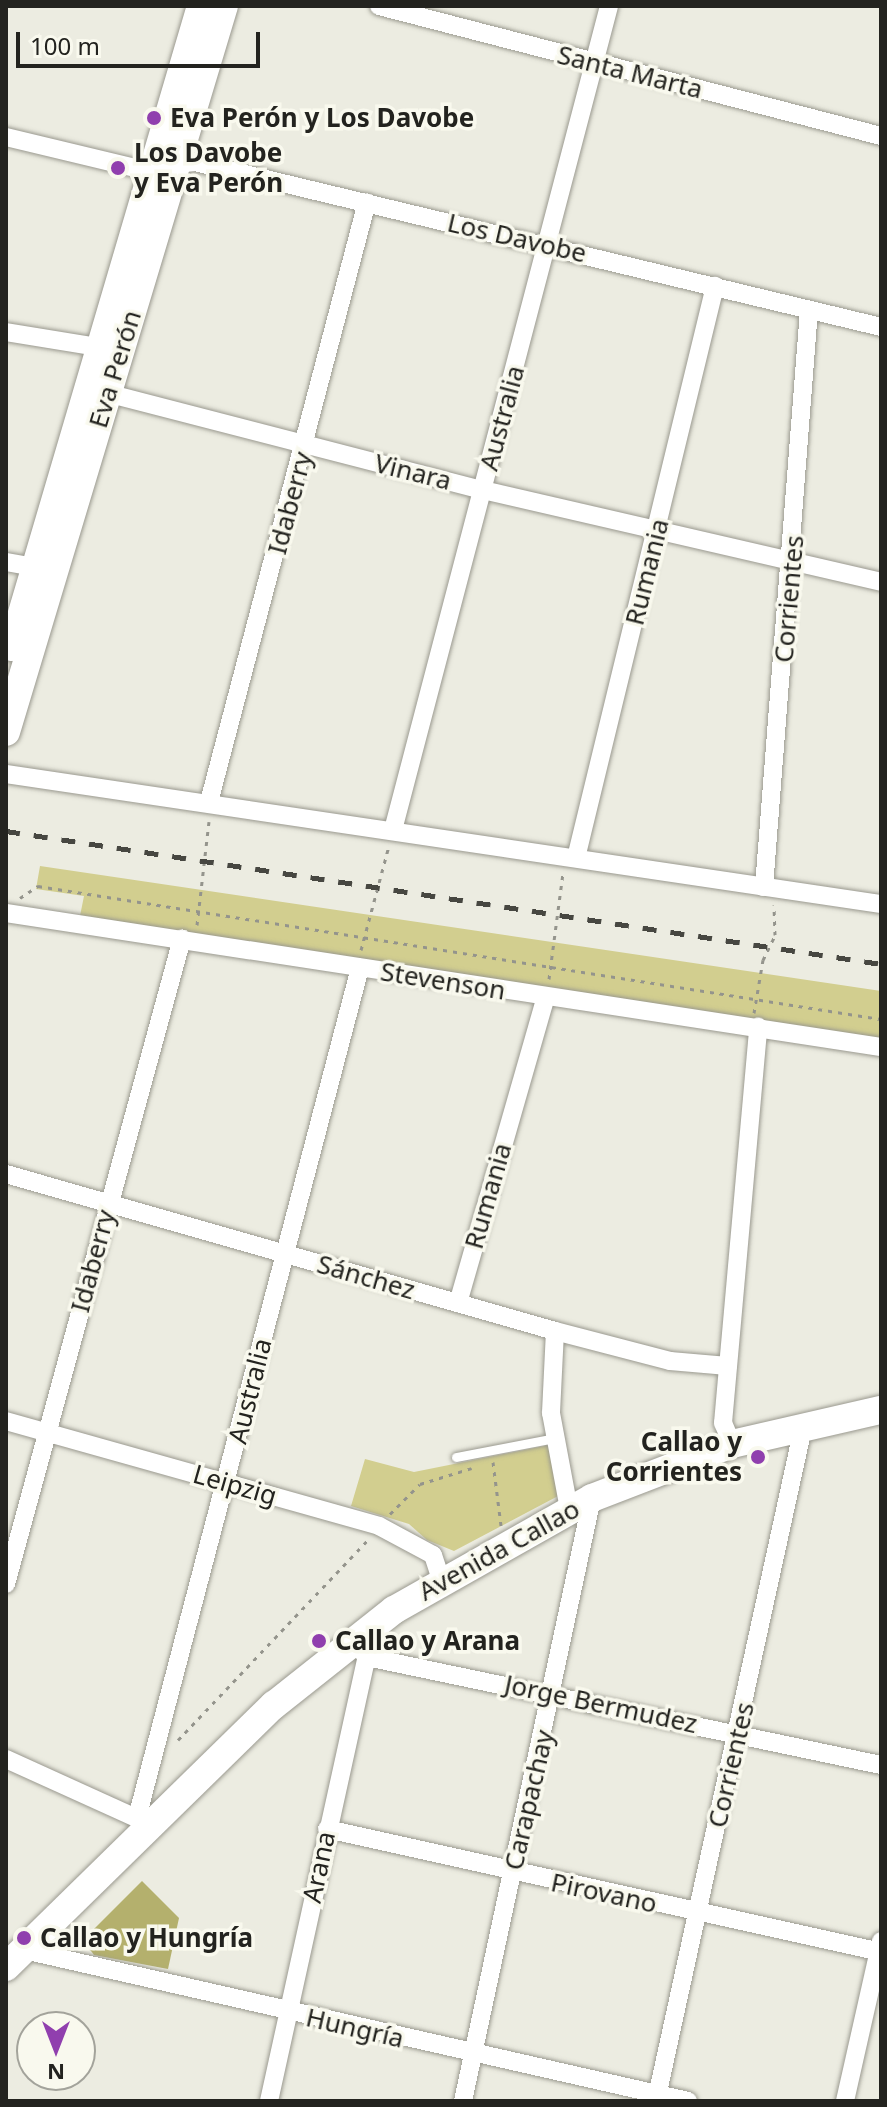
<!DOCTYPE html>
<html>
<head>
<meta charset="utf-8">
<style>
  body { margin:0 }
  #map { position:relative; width:887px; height:2107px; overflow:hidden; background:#ecece1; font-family:"Noto Sans",sans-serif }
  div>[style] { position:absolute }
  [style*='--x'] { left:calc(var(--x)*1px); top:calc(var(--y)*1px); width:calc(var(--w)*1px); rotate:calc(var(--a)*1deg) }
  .green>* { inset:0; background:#d2ce8f }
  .building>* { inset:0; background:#b4b06d }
  .path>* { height:3px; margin-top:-1.5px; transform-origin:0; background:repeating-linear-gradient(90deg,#94948c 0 4px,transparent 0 10px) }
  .roads { filter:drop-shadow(0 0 2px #9a998f) drop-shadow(0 0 2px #9a998f) }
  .service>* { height:9px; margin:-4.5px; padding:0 4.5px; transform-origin:4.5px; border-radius:4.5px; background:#fff }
  .minor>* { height:18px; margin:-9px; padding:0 9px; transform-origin:9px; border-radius:9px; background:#fff }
  .primary>* { height:28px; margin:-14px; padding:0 14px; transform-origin:14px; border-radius:14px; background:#fff }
  .rail>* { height:5px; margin-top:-2.5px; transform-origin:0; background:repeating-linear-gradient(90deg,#474741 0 14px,transparent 0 28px) }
  .dots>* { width:22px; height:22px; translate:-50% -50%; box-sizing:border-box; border:4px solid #f9f9ee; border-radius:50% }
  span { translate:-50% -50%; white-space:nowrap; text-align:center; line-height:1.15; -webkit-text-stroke:7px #f9f9ee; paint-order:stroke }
  .street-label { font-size:26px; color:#23231f }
  .poi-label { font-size:26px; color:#23231f; font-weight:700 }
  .left { translate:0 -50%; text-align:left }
  .right { translate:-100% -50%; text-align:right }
  .frame { position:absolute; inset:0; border:8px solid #23231f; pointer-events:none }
  .north { position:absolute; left:16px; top:2011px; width:80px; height:80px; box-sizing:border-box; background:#f9f9ee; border:2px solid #a3a39b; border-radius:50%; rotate:180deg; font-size:22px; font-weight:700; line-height:32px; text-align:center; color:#23231f }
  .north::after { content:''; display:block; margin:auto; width:28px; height:36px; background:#903fae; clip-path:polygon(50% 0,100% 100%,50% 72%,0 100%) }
  .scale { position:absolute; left:16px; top:32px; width:244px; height:36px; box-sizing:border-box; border:4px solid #23231f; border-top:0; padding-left:10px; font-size:24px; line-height:28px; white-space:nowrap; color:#23231f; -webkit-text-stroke:6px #f9f9ee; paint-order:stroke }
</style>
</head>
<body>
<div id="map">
  <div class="green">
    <i style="clip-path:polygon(40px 866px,881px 991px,881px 1040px,80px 916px,84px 896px,36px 889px)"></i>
    <i style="clip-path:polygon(549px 1445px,560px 1495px,454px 1551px,427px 1540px,409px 1524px,351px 1506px,365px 1459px,414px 1472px)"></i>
  </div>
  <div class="building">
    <i style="clip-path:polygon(142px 1881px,179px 1918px,168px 1969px,94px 1955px,83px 1940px)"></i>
  </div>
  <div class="path">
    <i style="--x:20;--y:898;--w:22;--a:-34"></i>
    <i style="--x:38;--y:886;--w:853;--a:8.97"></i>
    <i style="--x:197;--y:925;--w:104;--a:-83.4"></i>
    <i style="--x:361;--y:950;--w:105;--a:-75"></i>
    <i style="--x:549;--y:979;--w:108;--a:-82.5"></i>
    <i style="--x:754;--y:1013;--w:54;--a:-80.4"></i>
    <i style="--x:763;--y:960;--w:28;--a:-64"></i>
    <i style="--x:775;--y:935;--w:30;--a:-92"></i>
    <i style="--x:493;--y:1462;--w:64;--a:82.8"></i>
    <i style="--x:390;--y:1514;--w:42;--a:-45"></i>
    <i style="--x:420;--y:1484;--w:54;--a:-17.1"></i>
    <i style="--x:178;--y:1740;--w:274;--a:-46.5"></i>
  </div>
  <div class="roads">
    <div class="service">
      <i style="--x:456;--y:1457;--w:101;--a:-10.9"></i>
    </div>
    <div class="minor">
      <i style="--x:379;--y:6;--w:519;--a:14.52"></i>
      <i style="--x:6;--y:137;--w:133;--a:13.5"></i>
      <i style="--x:135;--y:168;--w:60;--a:-5.7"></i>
      <i style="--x:195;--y:162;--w:706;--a:13.52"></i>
      <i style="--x:6;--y:332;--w:105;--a:9.3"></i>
      <i style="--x:99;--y:391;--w:397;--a:14.5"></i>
      <i style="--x:483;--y:490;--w:408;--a:13"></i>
      <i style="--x:6;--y:562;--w:29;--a:10"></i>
      <i style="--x:6;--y:774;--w:885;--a:8.45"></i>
      <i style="--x:209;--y:802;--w:620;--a:-75.25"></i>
      <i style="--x:393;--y:830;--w:852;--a:-75.31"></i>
      <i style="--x:576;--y:858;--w:589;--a:-76.34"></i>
      <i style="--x:764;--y:887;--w:579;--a:-85.54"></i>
      <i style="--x:6;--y:913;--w:885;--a:8.71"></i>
      <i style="--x:6;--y:1174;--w:571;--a:15.96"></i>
      <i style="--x:555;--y:1331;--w:119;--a:14.6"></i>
      <i style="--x:670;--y:1361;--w:58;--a:4.9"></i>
      <i style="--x:458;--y:1303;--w:319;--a:-74"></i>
      <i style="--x:555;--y:1331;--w:82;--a:92.8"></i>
      <i style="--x:551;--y:1413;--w:98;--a:79.4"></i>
      <i style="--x:6;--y:1421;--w:387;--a:15.7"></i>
      <i style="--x:379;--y:1526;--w:61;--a:28.2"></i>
      <i style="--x:433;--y:1555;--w:26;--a:72"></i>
      <i style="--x:732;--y:1444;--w:23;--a:-113"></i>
      <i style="--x:723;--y:1423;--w:398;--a:-84.9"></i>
      <i style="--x:6;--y:1584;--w:669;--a:-74.74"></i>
      <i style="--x:367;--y:1657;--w:525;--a:11.87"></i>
      <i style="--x:6;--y:1759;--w:153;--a:24.4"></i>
      <i style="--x:138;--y:1814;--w:875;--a:-75.3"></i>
      <i style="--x:327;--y:1829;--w:567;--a:12.52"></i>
      <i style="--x:24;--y:1950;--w:681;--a:12.81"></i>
      <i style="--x:269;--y:2101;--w:455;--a:-77.6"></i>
      <i style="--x:367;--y:1657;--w:11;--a:-131"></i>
      <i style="--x:463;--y:2101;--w:617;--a:-77.92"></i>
      <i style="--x:656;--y:2101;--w:689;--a:-77.68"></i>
      <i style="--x:845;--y:2101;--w:164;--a:-77.3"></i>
    </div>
    <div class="primary">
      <i style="--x:12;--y:647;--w:668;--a:-73.57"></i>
      <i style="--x:6;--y:732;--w:758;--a:-73.29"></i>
      <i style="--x:6;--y:1967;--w:375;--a:-44.4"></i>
      <i style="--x:274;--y:1705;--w:153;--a:-38.4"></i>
      <i style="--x:394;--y:1610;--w:227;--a:-29.5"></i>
      <i style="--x:592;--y:1498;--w:150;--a:-21.1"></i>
      <i style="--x:732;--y:1444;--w:153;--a:-12.9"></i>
    </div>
  </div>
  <div class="rail">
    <i style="--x:6;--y:831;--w:885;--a:8.64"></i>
  </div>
  <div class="dots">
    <i style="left:154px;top:118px;background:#903fae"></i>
    <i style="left:118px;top:168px;background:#903fae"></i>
    <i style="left:758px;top:1457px;background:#903fae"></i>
    <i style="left:319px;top:1641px;background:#903fae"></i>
    <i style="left:24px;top:1938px;background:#903fae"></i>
  </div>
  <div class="street-label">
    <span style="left:630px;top:72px;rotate:14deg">Santa Marta</span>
    <span style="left:517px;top:238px;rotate:13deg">Los Davobe</span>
    <span style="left:115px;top:369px;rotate:-73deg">Eva Perón</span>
    <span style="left:502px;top:418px;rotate:-75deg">Australia</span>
    <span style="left:413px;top:472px;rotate:14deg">Vinara</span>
    <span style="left:290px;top:503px;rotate:-75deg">Idaberry</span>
    <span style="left:647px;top:572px;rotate:-76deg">Rumania</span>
    <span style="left:789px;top:599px;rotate:-85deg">Corrientes</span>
    <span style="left:443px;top:981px;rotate:9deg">Stevenson</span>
    <span style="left:488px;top:1196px;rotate:-74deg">Rumania</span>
    <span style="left:93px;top:1261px;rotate:-75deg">Idaberry</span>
    <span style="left:366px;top:1277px;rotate:16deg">Sánchez</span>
    <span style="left:250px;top:1391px;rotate:-76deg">Australia</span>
    <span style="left:235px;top:1485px;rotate:16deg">Leipzig</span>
    <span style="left:499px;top:1550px;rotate:-29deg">Avenida Callao</span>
    <span style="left:601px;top:1704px;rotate:12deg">Jorge Bermudez</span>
    <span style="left:731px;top:1765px;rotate:-77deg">Corrientes</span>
    <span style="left:529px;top:1800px;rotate:-77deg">Carapachay</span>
    <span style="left:319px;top:1867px;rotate:-78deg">Arana</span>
    <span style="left:604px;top:1893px;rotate:12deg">Pirovano</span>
    <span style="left:355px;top:2028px;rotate:13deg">Hungría</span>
  </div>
  <div class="poi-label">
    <span class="left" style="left:170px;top:118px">Eva Perón y Los Davobe</span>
    <span class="left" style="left:134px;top:168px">Los Davobe<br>y Eva Perón</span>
    <span class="right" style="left:742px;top:1457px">Callao y<br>Corrientes</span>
    <span class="left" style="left:335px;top:1641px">Callao y Arana</span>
    <span class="left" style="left:40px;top:1938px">Callao y Hungría</span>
  </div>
  <div class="frame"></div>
  <div class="north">N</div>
  <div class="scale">100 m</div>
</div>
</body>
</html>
